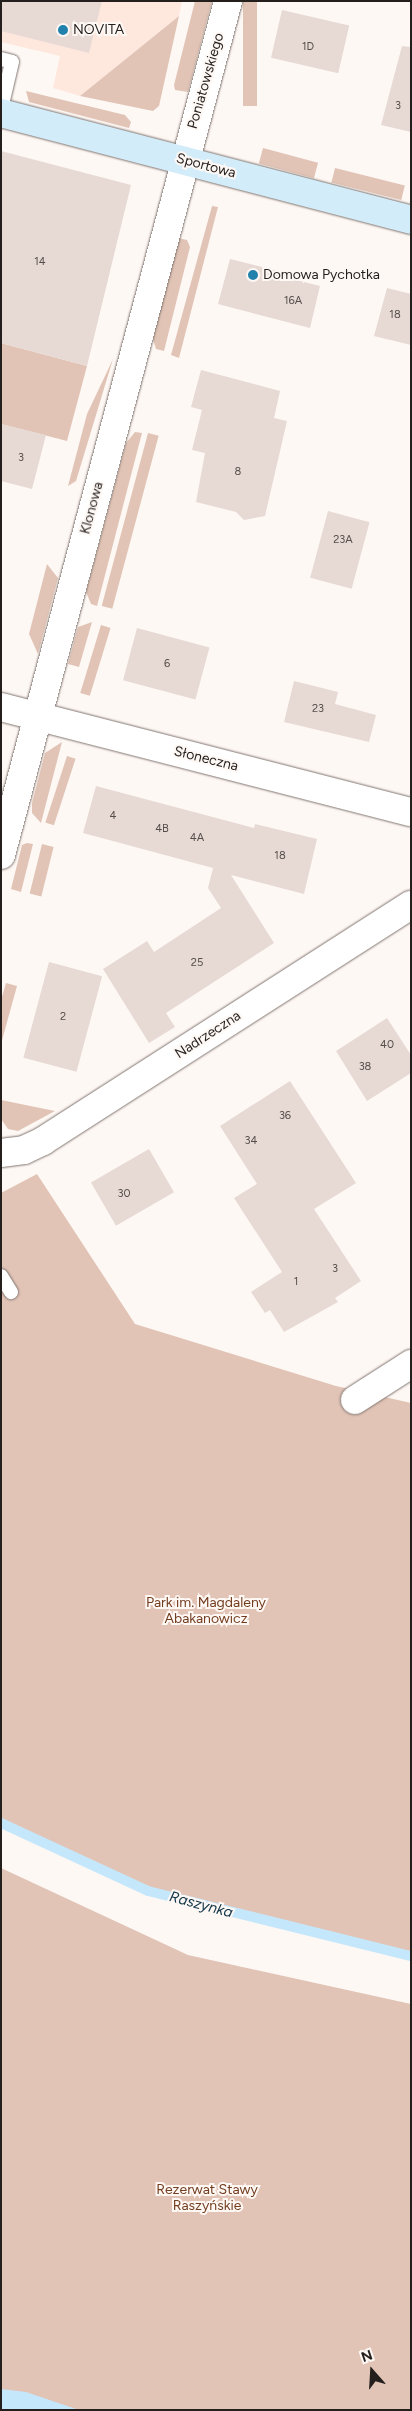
<!DOCTYPE html>
<html>
<head>
<meta charset="utf-8">
<style>
  body { margin:0 }
  #map { position:relative; width:412px; height:2411px; overflow:hidden; background:#fef8f5; font-family:Figtree,sans-serif }
  div>[style] { position:absolute }
  [style*='--x'] { left:calc(var(--x)*1px); top:calc(var(--y)*1px); width:calc(var(--w)*1px); rotate:calc(var(--a)*1deg) }
  .built>* { inset:0; background:#fee8de }
  .green>* { inset:0; background:#e1c4b6; transform-origin:0 0 }
  .water>* { inset:0; background:#c5e7fb }
  .stream>* { height:10px; margin:-5px; padding:0 5px; transform-origin:5px; border-radius:5px; background:#c5e7fb }
  .building>* { inset:0; background:#e7d9d3; transform-origin:0 0 }
  .roads { filter:drop-shadow(0 0 1px #81756f) drop-shadow(0 0 1px #81756f) }
  .lane>* { height:14px; margin:-7px; padding:0 7px; transform-origin:7px; border-radius:7px; background:#fff }
  .street>* { height:28px; margin:-14px; padding:0 14px; transform-origin:14px; border-radius:14px; background:#fff }
  .secondary>* { height:28px; margin:-14px; padding:0 14px; transform-origin:14px; border-radius:14px; background:#d3ecfa }
  .dots>* { width:14px; height:14px; translate:-50% -50%; box-sizing:border-box; border:2px solid #fef8f5; border-radius:50% }
  span { translate:-50% -50%; white-space:nowrap; text-align:center; line-height:1.15; -webkit-text-stroke:4px #fef8f5; paint-order:stroke }
  .number-label { font-size:11px; color:#554e4a }
  .number-label span { -webkit-text-stroke-width:0 }
  .poi-label { font-size:14px; color:#241f1d }
  .left { translate:0 -50%; text-align:left }
  .street-label { font-size:14px; color:#241f1d }
  .park-label { font-size:14px; color:#733d20 }
  .water-label { font-size:15px; color:#133749; font-style:italic }
  .frame { position:absolute; inset:0; border:2px solid #241f1d; pointer-events:none }
  .north { position:absolute; left:347px; top:2346px; width:50px; height:50px; -webkit-text-stroke:4px #fef8f5; paint-order:stroke; rotate:341deg; font-size:14px; font-weight:700; line-height:20px; text-align:center; color:#241f1d }
  .north::after { content:''; display:block; margin:auto; width:18px; height:22px; background:#241f1d; clip-path:polygon(50% 0,100% 100%,50% 72%,0 100%) }
</style>
</head>
<body>
<div id="map">
  <div class="built">
    <i style="clip-path:polygon(1px 1px,182px 1px,179px 16px,80px 96px,53px 88px,60px 56px,1px 42px)"></i>
  </div>
  <div class="green">
    <i style="clip-path:polygon(195px 1px,212px 1px,188px 92px,175px 90px,174px 85px)"></i>
    <i style="left:243px;top:1px;width:14px;height:105px"></i>
    <i style="clip-path:polygon(179px 16px,159px 106px,153px 111px,80px 96px)"></i>
    <i style="clip-path:polygon(26px 91px,125px 115px,131px 122px,129px 128px,29px 102px)"></i>
    <i style="left:263px;top:148px;width:57px;height:16px;rotate:15deg"></i>
    <i style="left:335px;top:168px;width:72px;height:15px;rotate:14deg"></i>
    <i style="clip-path:polygon(212px 206px,218px 207px,179px 358px,171px 355px)"></i>
    <i style="clip-path:polygon(178px 238px,187px 240px,190px 247px,164px 351px,156px 349px,153px 339px)"></i>
    <i style="clip-path:polygon(1px 343px,87px 366px,67px 441px,1px 424px)"></i>
    <i style="clip-path:polygon(113px 359px,76px 481px,68px 486px,87px 414px)"></i>
    <i style="clip-path:polygon(135px 432px,142px 433px,97px 606px,91px 604px,86px 592px,126px 443px)"></i>
    <i style="left:148px;top:433px;width:11px;height:179px;rotate:15deg"></i>
    <i style="clip-path:polygon(47px 564px,58px 578px,38px 654px,29px 634px)"></i>
    <i style="clip-path:polygon(92px 622px,79px 667px,68px 664px,78px 627px)"></i>
    <i style="left:101px;top:625px;width:10px;height:71px;rotate:17deg"></i>
    <i style="clip-path:polygon(62px 742px,41px 823px,32px 813px,32px 803px,45px 753px)"></i>
    <i style="left:67px;top:756px;width:9px;height:70px;rotate:18deg"></i>
    <i style="clip-path:polygon(27px 843px,33px 844px,21px 892px,11px 889px,22px 845px)"></i>
    <i style="left:42px;top:844px;width:12px;height:51px;rotate:14deg"></i>
    <i style="clip-path:polygon(6px 983px,17px 986px,1px 1044px,1px 1000px)"></i>
    <i style="clip-path:polygon(1px 1100px,55px 1111px,18px 1131px,8px 1129px,1px 1119px)"></i>
    <i style="clip-path:polygon(37px 1174px,135px 1324px,336px 1386px,411px 1403px,411px 1956px,148px 1891px,1px 1818px,1px 1193px)"></i>
    <i style="clip-path:polygon(1px 1868px,188px 1955px,411px 2004px,411px 2410px,1px 2410px)"></i>
  </div>
  <div class="water">
    <i style="clip-path:polygon(1px 2389px,26px 2392px,79px 2410px,1px 2410px)"></i>
  </div>
  <div class="stream">
    <i style="--x:1;--y:1823;--w:162;--a:24.8"></i>
    <i style="--x:148;--y:1891;--w:271;--a:13.9"></i>
  </div>
  <div class="building">
    <i style="clip-path:polygon(1px 1px,102px 1px,89px 53px,1px 31px)"></i>
    <i style="left:282px;top:10px;width:69px;height:49px;rotate:13deg"></i>
    <i style="clip-path:polygon(402px 46px,411px 47px,411px 132px,381px 125px)"></i>
    <i style="clip-path:polygon(1px 151px,131px 185px,87px 366px,1px 343px)"></i>
    <i style="clip-path:polygon(230px 259px,294px 275px,292px 279px,320px 286px,310px 328px,218px 304px)"></i>
    <i style="clip-path:polygon(387px 288px,411px 294px,411px 345px,374px 336px)"></i>
    <i style="clip-path:polygon(201px 370px,280px 391px,274px 418px,287px 421px,265px 516px,244px 520px,236px 512px,196px 502px,205px 453px,192px 450px,202px 410px,191px 407px)"></i>
    <i style="clip-path:polygon(1px 424px,46px 435px,32px 489px,1px 481px)"></i>
    <i style="left:328px;top:511px;width:43px;height:69px;rotate:15deg"></i>
    <i style="left:137px;top:628px;width:75px;height:54px;rotate:15deg"></i>
    <i style="clip-path:polygon(294px 681px,338px 692px,335px 704px,376px 715px,369px 742px,284px 722px)"></i>
    <i style="clip-path:polygon(96px 786px,254px 828px,255px 824px,317px 839px,304px 894px,231px 875px,274px 943px,166px 1013px,175px 1027px,149px 1043px,103px 969px,147px 941px,154px 952px,221px 908px,208px 888px,213px 868px,83px 833px)"></i>
    <i style="left:49px;top:962px;width:55px;height:99px;rotate:15deg"></i>
    <i style="clip-path:polygon(387px 1018px,411px 1055px,411px 1073px,367px 1101px,336px 1051px)"></i>
    <i style="clip-path:polygon(290px 1081px,356px 1183px,314px 1209px,361px 1281px,335px 1298px,338px 1302px,284px 1332px,270px 1310px,265px 1313px,251px 1292px,282px 1272px,234px 1198px,257px 1184px,220px 1126px)"></i>
    <i style="left:149px;top:1149px;width:50px;height:67px;rotate:60deg"></i>
  </div>
  <div class="roads">
    <div class="lane">
      <i style="--x:1;--y:59;--w:11;--a:15"></i>
      <i style="--x:12;--y:62;--w:48;--a:103.2"></i>
      <i style="--x:1;--y:1276;--w:19;--a:58"></i>
    </div>
    <div class="street">
      <i style="--x:1;--y:707;--w:423;--a:14.4"></i>
      <i style="--x:1;--y:855;--w:884;--a:-75.11"></i>
      <i style="--x:1;--y:1153;--w:23;--a:-7"></i>
      <i style="--x:24;--y:1150;--w:21;--a:-25"></i>
      <i style="--x:43;--y:1141;--w:437;--a:-32.7"></i>
      <i style="--x:355;--y:1400;--w:67;--a:-32.7"></i>
    </div>
    <div class="secondary">
      <i style="--x:1;--y:113;--w:424;--a:14.6"></i>
    </div>
  </div>
  <div class="dots">
    <i style="left:63px;top:30px;background:#2181ad"></i>
    <i style="left:253px;top:275px;background:#2181ad"></i>
  </div>
  <div class="number-label">
    <span style="left:308px;top:47px">1D</span>
    <span style="left:398px;top:106px">3</span>
    <span style="left:40px;top:262px">14</span>
    <span style="left:293px;top:301px">16A</span>
    <span style="left:395px;top:315px">18</span>
    <span style="left:21px;top:458px">3</span>
    <span style="left:238px;top:472px">8</span>
    <span style="left:343px;top:540px">23A</span>
    <span style="left:167px;top:664px">6</span>
    <span style="left:318px;top:709px">23</span>
    <span style="left:113px;top:816px">4</span>
    <span style="left:162px;top:829px">4B</span>
    <span style="left:197px;top:838px">4A</span>
    <span style="left:280px;top:856px">18</span>
    <span style="left:197px;top:963px">25</span>
    <span style="left:63px;top:1017px">2</span>
    <span style="left:387px;top:1045px">40</span>
    <span style="left:365px;top:1067px">38</span>
    <span style="left:285px;top:1116px">36</span>
    <span style="left:251px;top:1141px">34</span>
    <span style="left:124px;top:1194px">30</span>
    <span style="left:335px;top:1269px">3</span>
    <span style="left:296px;top:1282px">1</span>
  </div>
  <div class="poi-label">
    <span class="left" style="left:73px;top:30px">NOVITA</span>
    <span class="left" style="left:263px;top:275px">Domowa Pychotka</span>
  </div>
  <div class="street-label">
    <span style="left:206px;top:81px;rotate:-74deg">Poniatowskiego</span>
    <span style="left:206px;top:166px;rotate:15deg">Sportowa</span>
    <span style="left:92px;top:508px;rotate:-75deg">Klonowa</span>
    <span style="left:206px;top:759px;rotate:14deg">Słoneczna</span>
    <span style="left:208px;top:1035px;rotate:-33deg">Nadrzeczna</span>
  </div>
  <div class="park-label">
    <span style="left:206px;top:1611px">Park im. Magdaleny<br>Abakanowicz</span>
    <span style="left:207px;top:2198px">Rezerwat Stawy<br>Raszyńskie</span>
  </div>
  <div class="water-label">
    <span style="left:201px;top:1905px;rotate:15deg">Raszynka</span>
  </div>
  <div class="frame"></div>
  <div class="north">N</div>
</div>
</body>
</html>
